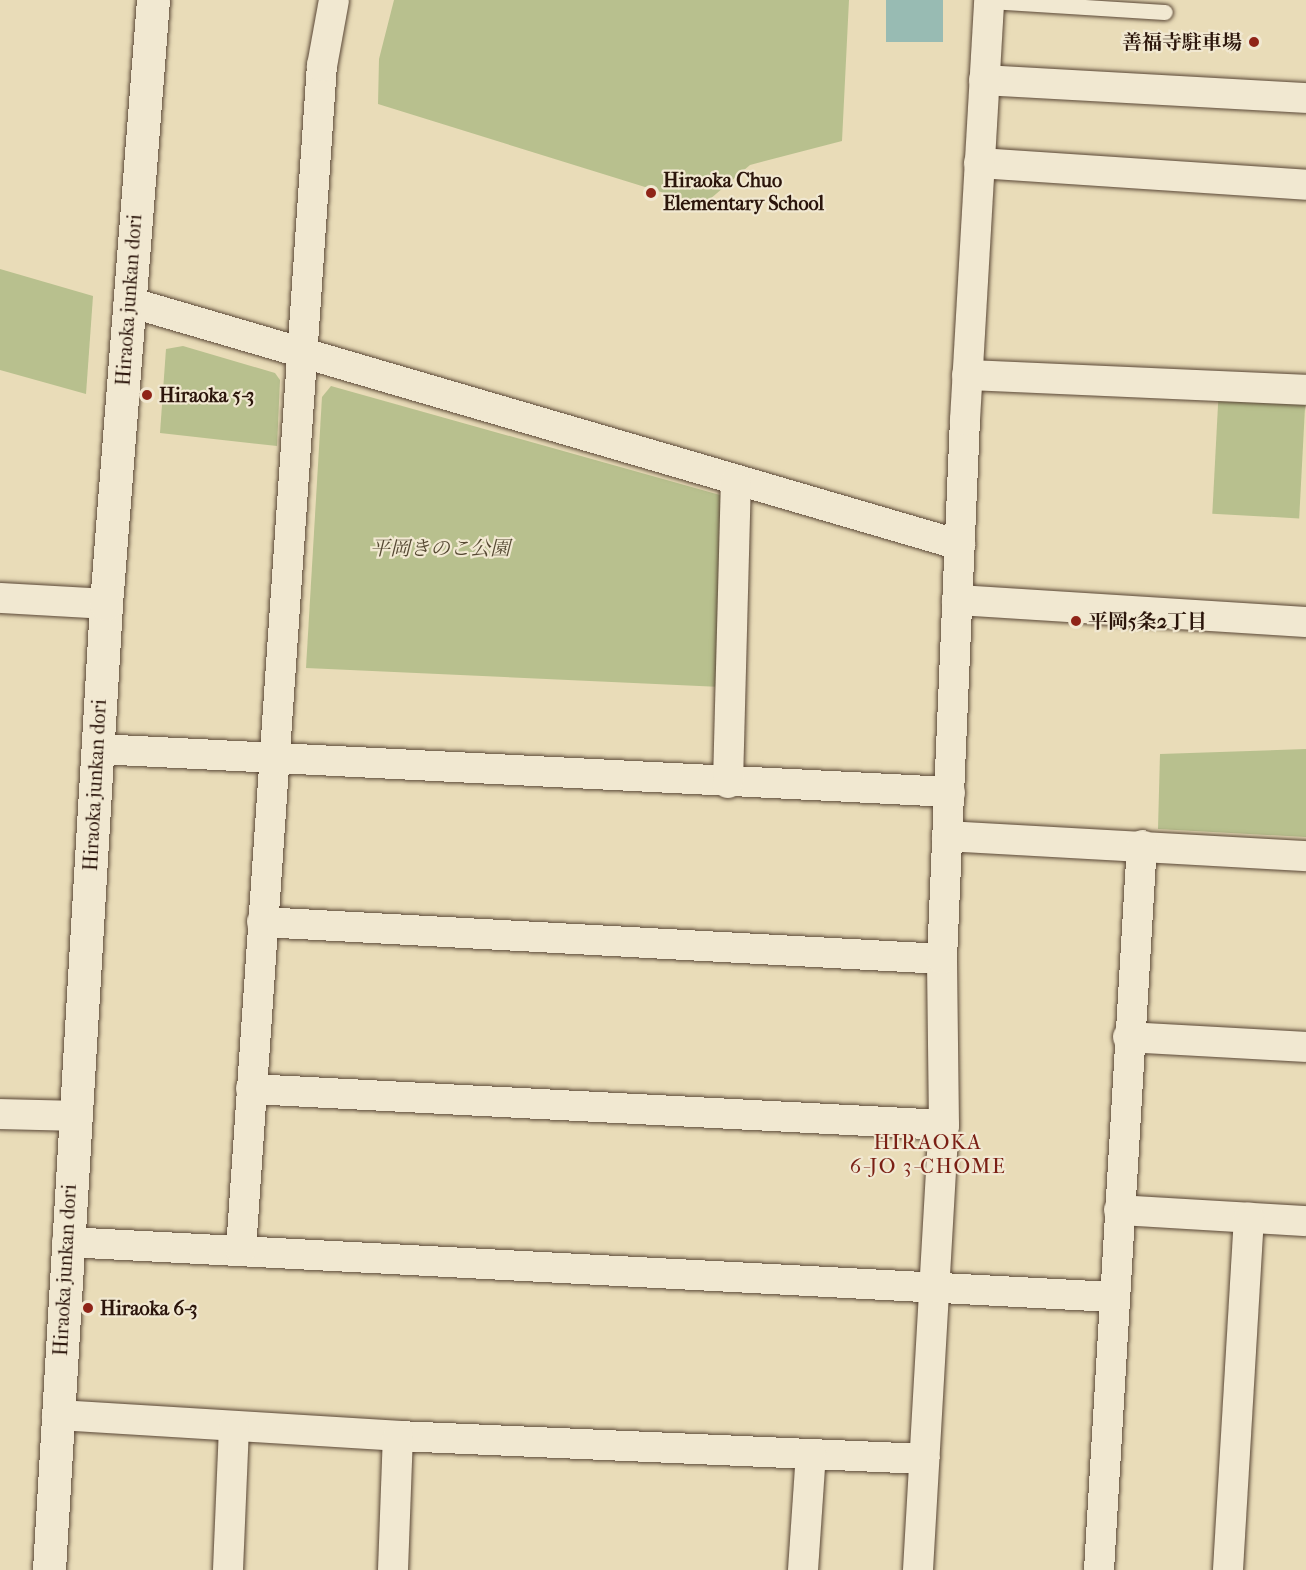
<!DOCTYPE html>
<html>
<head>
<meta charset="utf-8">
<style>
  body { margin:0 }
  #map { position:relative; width:1306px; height:1570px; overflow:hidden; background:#e9dcb8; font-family:"IM FELL French Canon","Noto Serif JP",serif }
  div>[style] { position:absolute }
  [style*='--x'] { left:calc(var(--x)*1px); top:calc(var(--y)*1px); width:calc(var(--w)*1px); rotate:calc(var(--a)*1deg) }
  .green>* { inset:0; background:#b8c08e; transform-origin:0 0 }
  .water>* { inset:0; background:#98bbb3; transform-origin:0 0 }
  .roads { filter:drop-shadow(0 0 2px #5a4736) drop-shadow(0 0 2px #5a4736) }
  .lane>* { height:15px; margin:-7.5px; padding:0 7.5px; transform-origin:7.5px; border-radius:7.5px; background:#f1e8d1 }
  .street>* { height:30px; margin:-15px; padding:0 15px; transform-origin:15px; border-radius:15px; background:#f1e8d1 }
  .secondary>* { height:33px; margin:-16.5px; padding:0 16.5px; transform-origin:16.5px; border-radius:16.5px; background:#f1e8d1 }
  .dots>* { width:16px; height:16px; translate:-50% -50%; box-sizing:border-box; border:3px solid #f1e8d1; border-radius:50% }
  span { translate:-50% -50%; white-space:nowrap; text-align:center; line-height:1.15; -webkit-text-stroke:4.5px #f1e8d1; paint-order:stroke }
  .poi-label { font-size:20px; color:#2b150b; font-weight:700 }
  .right { translate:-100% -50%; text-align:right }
  .left { translate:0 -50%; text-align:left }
  .street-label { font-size:20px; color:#2b150b }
  .park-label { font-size:20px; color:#554832; font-style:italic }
  .neighbourhood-label { font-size:21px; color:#7a1f14; letter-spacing:1.5px }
</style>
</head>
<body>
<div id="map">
  <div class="green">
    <i style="clip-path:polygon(394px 0,849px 0,842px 141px,750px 165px,703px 205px,378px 104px,379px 59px)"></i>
    <i style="clip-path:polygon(0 269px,93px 296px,86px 394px,0 370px)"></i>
    <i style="clip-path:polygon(183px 346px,275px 373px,280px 380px,277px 446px,160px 433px,166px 349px)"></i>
    <i style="clip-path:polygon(331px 386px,720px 495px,729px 508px,721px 687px,306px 668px,322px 397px)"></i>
    <i style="left:1219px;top:386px;width:87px;height:128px;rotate:3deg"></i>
    <i style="clip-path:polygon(1306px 749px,1306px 837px,1158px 829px,1160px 754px)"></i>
  </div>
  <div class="water">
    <i style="left:886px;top:0;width:57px;height:42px"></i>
  </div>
  <div class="roads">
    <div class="lane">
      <i style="--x:989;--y:1;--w:176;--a:3.6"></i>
    </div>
    <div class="street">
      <i style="--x:984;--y:80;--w:323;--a:3.2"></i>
      <i style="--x:979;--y:163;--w:328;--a:3.8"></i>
      <i style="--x:129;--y:302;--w:866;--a:16.3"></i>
      <i style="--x:967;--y:375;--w:339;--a:2.5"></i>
      <i style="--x:0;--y:598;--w:106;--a:3.2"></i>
      <i style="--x:957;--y:600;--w:350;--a:3.6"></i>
      <i style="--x:98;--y:749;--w:853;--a:2.89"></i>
      <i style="--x:728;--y:783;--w:302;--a:-88.5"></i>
      <i style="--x:947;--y:836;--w:360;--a:3.2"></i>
      <i style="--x:262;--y:922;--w:681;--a:3.11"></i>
      <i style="--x:1128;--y:1037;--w:178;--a:3.2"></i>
      <i style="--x:251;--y:1089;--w:694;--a:2.97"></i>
      <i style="--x:0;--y:1114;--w:75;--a:1.5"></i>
      <i style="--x:1119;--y:1210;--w:187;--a:3.4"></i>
      <i style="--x:67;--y:1242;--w:1048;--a:3.01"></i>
      <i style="--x:241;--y:1250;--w:1187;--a:-86.09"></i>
      <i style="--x:322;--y:66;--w:67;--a:-79.7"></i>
      <i style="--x:57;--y:1415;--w:342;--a:3.5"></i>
      <i style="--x:398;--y:1436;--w:527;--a:2.5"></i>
      <i style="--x:228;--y:1570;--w:143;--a:-87.6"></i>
      <i style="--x:393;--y:1570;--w:134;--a:-87.9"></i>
      <i style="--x:803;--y:1570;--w:116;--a:-86.1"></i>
      <i style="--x:918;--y:1570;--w:446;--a:-86.7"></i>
      <i style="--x:944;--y:1125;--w:166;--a:-90.7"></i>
      <i style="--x:942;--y:959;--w:539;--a:-87.56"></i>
      <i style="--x:965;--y:420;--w:421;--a:-86.7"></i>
      <i style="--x:1099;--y:1570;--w:726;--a:-86.61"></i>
      <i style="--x:1228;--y:1570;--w:353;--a:-86.6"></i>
    </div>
    <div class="secondary">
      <i style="--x:49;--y:1570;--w:968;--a:-86.62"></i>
      <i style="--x:106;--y:604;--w:606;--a:-85.55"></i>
    </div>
  </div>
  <div class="dots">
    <i style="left:1254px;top:42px;background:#8f2418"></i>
    <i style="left:651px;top:193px;background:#8f2418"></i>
    <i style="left:147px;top:395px;background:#8f2418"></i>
    <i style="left:1076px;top:621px;background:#8f2418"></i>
    <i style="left:88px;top:1308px;background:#8f2418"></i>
  </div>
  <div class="poi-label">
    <span class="right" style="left:1242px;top:42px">善福寺駐車場</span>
    <span class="left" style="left:663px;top:192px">Hiraoka Chuo<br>Elementary School</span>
    <span class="left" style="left:159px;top:395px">Hiraoka 5-3</span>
    <span class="left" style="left:1088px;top:621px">平岡5条2丁目</span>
    <span class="left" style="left:100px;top:1308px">Hiraoka 6-3</span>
  </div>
  <div class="street-label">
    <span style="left:129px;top:300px;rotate:-86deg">Hiraoka junkan dori</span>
    <span style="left:95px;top:785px;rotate:-87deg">Hiraoka junkan dori</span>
    <span style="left:65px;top:1270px;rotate:-87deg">Hiraoka junkan dori</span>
  </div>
  <div class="park-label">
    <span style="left:440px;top:548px">平岡きのこ公園</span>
  </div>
  <div class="neighbourhood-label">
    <span style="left:928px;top:1154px">HIRAOKA<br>6-JO 3-CHOME</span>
  </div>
</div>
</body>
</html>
